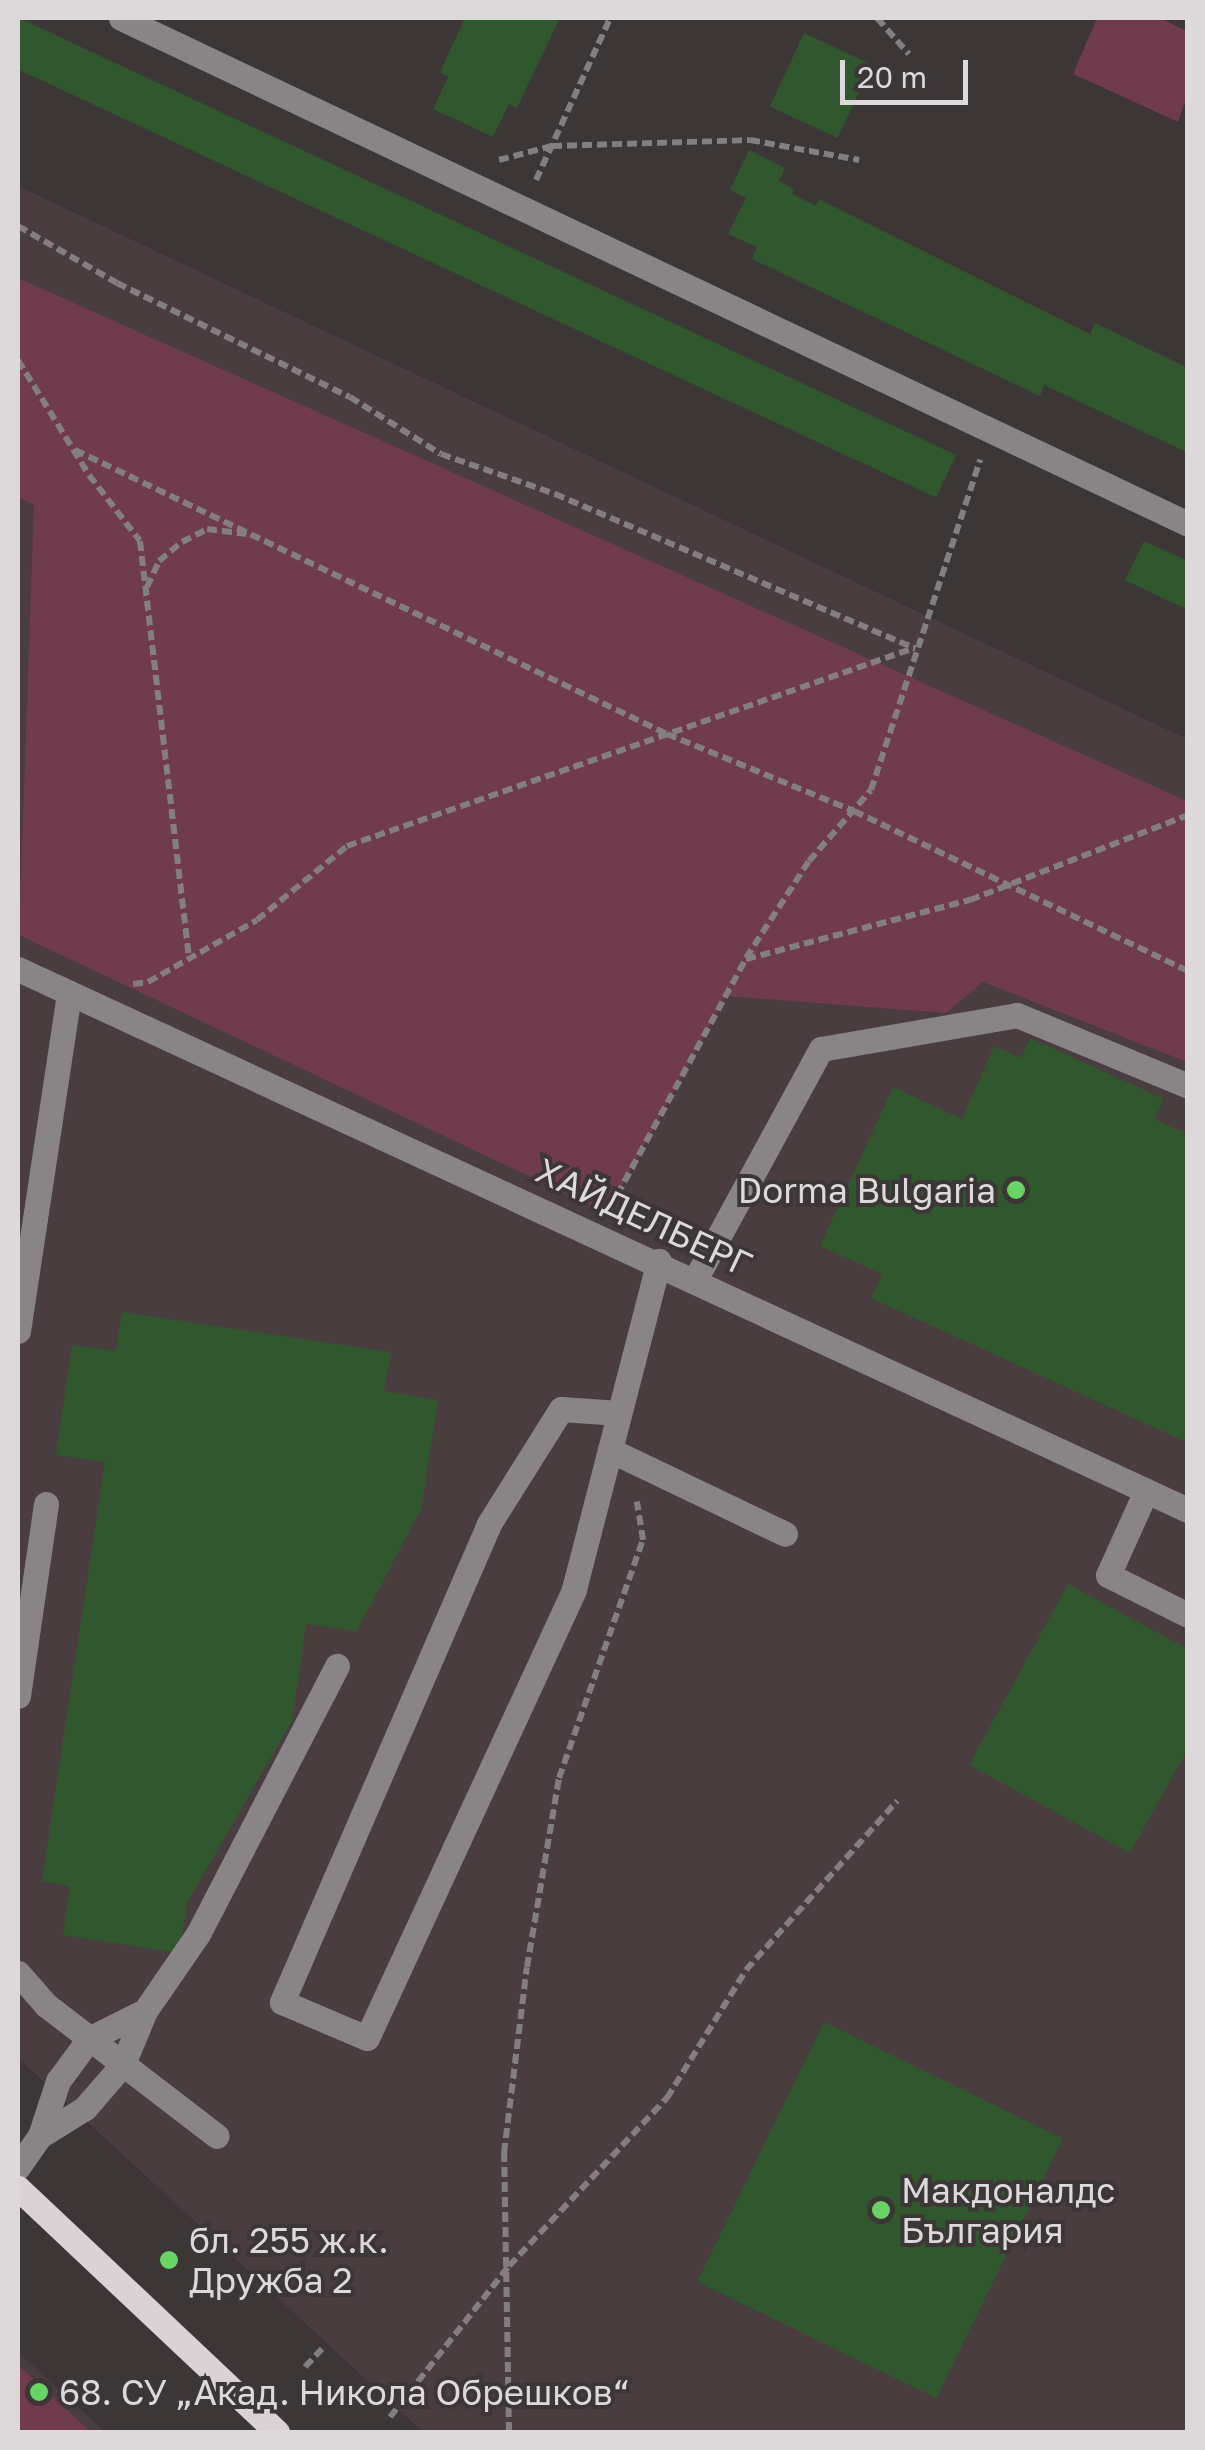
<!DOCTYPE html>
<html>
<head>
<meta charset="utf-8">
<style>
  body { margin:0 }
  #map { position:relative; width:1205px; height:2450px; overflow:hidden; background:#3c3637; font-family:"Golos Text",sans-serif }
  div>[style] { position:absolute }
  [style*='--x'] { left:calc(var(--x)*1px); top:calc(var(--y)*1px); width:calc(var(--w)*1px); rotate:calc(var(--a)*1deg) }
  .built>* { inset:0; background:#4a3d40 }
  .green>* { inset:0; background:#703b4c }
  .building>* { inset:0; background:#30572e; transform-origin:0 0 }
  .path>* { height:6px; margin-top:-3px; transform-origin:0; background:repeating-linear-gradient(90deg,#837e7f 0 10px,transparent 0 15px) }
  .minor>* { height:25px; margin:-12.5px; padding:0 12.5px; transform-origin:12.5px; border-radius:12.5px; background:#898586 }
  .major>* { height:25px; margin:-12.5px; padding:0 12.5px; transform-origin:12.5px; border-radius:12.5px; background:#dad2d4 }
  .dots>* { width:28px; height:28px; translate:-50% -50%; box-sizing:border-box; border:5px solid #3c3637; border-radius:50% }
  span { translate:-50% -50%; white-space:nowrap; text-align:center; line-height:1.15; -webkit-text-stroke:8px #3c3637; paint-order:stroke }
  .poi-label { font-size:35px; color:#ddd9da }
  .right { translate:-100% -50%; text-align:right }
  .left { translate:0 -50%; text-align:left }
  .street-label { font-size:35px; color:#ddd9da }
  .frame { position:absolute; inset:0; border:20px solid #ddd9da; pointer-events:none }
  .scale { position:absolute; left:840px; top:60px; width:128px; height:45px; box-sizing:border-box; border:5px solid #ddd9da; border-top:0; padding-left:12px; font-size:30px; line-height:35px; white-space:nowrap; color:#ddd9da; -webkit-text-stroke:8px #3c3637; paint-order:stroke }
</style>
</head>
<body>
<div id="map">
  <div class="built">
    <i style="clip-path:polygon(18px 186px,1187px 739px,1187px 2432px,423px 2432px,18px 2058px)"></i>
    <i style="clip-path:polygon(18px 2352px,105px 2432px,18px 2432px)"></i>
  </div>
  <div class="green">
    <i style="clip-path:polygon(1097px 18px,1160px 18px,1187px 31px,1187px 97px,1178px 122px,1073px 74px)"></i>
    <i style="clip-path:polygon(18px 278px,1187px 801px,1187px 1062px,983px 982px,946px 1013px,726px 996px,607px 1213px,19px 935px,34px 505px,18px 497px)"></i>
    <i style="clip-path:polygon(18px 2365px,91px 2432px,18px 2432px)"></i>
  </div>
  <div class="building">
    <i style="left:19px;top:18px;width:1034px;height:47px;rotate:25deg"></i>
    <i style="clip-path:polygon(465px 18px,560px 18px,517px 108px,509px 104px,493px 137px,433px 109px,448px 77px,440px 72px)"></i>
    <i style="left:804px;top:33px;width:75px;height:81px;rotate:25deg"></i>
    <i style="clip-path:polygon(749px 150px,785px 168px,779px 181px,794px 189px,792px 194px,816px 206px,819px 199px,1090px 334px,1095px 323px,1188px 368px,1188px 453px,1044px 385px,1040px 396px,752px 259px,757px 247px,728px 234px,746px 198px,730px 190px)"></i>
    <i style="clip-path:polygon(1144px 541px,1188px 561px,1188px 610px,1125px 580px)"></i>
    <i style="clip-path:polygon(1030px 1038px,1164px 1099px,1154px 1119px,1188px 1134px,1188px 1443px,871px 1298px,882px 1274px,820px 1246px,893px 1087px,962px 1119px,994px 1046px,1021px 1058px)"></i>
    <i style="clip-path:polygon(122px 1312px,391px 1352px,384px 1391px,438px 1400px,421px 1509px,357px 1631px,306px 1624px,292px 1721px,187px 1903px,179px 1953px,63px 1935px,70px 1886px,42px 1881px,105px 1462px,56px 1455px,72px 1345px,116px 1351px)"></i>
    <i style="clip-path:polygon(1068px 1584px,1188px 1649px,1188px 1749px,1130px 1853px,969px 1765px)"></i>
    <i style="left:824px;top:2022px;width:266px;height:289px;rotate:26deg"></i>
  </div>
  <div class="path">
    <i style="--x:877;--y:18;--w:48;--a:48.4"></i>
    <i style="--x:1187;--y:18;--w:1;--a:0"></i>
    <i style="--x:499;--y:160;--w:55;--a:-14.8"></i>
    <i style="--x:552;--y:146;--w:198;--a:-1.7"></i>
    <i style="--x:750;--y:140;--w:111;--a:10.4"></i>
    <i style="--x:536;--y:180;--w:178;--a:-65.4"></i>
    <i style="--x:18;--y:226;--w:114;--a:29.9"></i>
    <i style="--x:117;--y:283;--w:259;--a:26.1"></i>
    <i style="--x:350;--y:397;--w:107;--a:32.1"></i>
    <i style="--x:441;--y:454;--w:121;--a:19.3"></i>
    <i style="--x:555;--y:494;--w:392;--a:23.2"></i>
    <i style="--x:18;--y:360;--w:135;--a:58.3"></i>
    <i style="--x:89;--y:475;--w:83;--a:52.3"></i>
    <i style="--x:140;--y:541;--w:418;--a:83.3"></i>
    <i style="--x:75;--y:450;--w:657;--a:25.63"></i>
    <i style="--x:667;--y:734;--w:202;--a:22.4"></i>
    <i style="--x:854;--y:811;--w:370;--a:25.6"></i>
    <i style="--x:147;--y:587;--w:29;--a:-65"></i>
    <i style="--x:159;--y:561;--w:30;--a:-40"></i>
    <i style="--x:182;--y:542;--w:28;--a:-27"></i>
    <i style="--x:207;--y:529;--w:40;--a:7.1"></i>
    <i style="--x:746;--y:958;--w:116;--a:-57"></i>
    <i style="--x:809;--y:861;--w:94;--a:-48.9"></i>
    <i style="--x:871;--y:790;--w:348;--a:-71.7"></i>
    <i style="--x:133;--y:984;--w:15;--a:-8"></i>
    <i style="--x:148;--y:982;--w:125;--a:-29.6"></i>
    <i style="--x:257;--y:920;--w:117;--a:-39.4"></i>
    <i style="--x:347;--y:846;--w:601;--a:-19.25"></i>
    <i style="--x:610;--y:1208;--w:284;--a:-61.4"></i>
    <i style="--x:746;--y:959;--w:232;--a:-14.8"></i>
    <i style="--x:970;--y:900;--w:234;--a:-21.3"></i>
    <i style="--x:305;--y:2367;--w:25;--a:-47"></i>
    <i style="--x:390;--y:2417;--w:192;--a:-51.8"></i>
    <i style="--x:509;--y:2266;--w:231;--a:-46.8"></i>
    <i style="--x:667;--y:2098;--w:150;--a:-58.3"></i>
    <i style="--x:746;--y:1970;--w:227;--a:-48.2"></i>
    <i style="--x:509;--y:2432;--w:279;--a:-91"></i>
    <i style="--x:504;--y:2153;--w:187;--a:-83"></i>
    <i style="--x:527;--y:1967;--w:192;--a:-80.4"></i>
    <i style="--x:559;--y:1778;--w:252;--a:-70.6"></i>
    <i style="--x:643;--y:1540;--w:39;--a:-99"></i>
  </div>
  <div class="minor">
    <i style="--x:121;--y:18;--w:1181;--a:25.37"></i>
    <i style="--x:18;--y:969;--w:1289;--a:24.82"></i>
    <i style="--x:696;--y:1278;--w:261;--a:-61.4"></i>
    <i style="--x:821;--y:1049;--w:199;--a:-9.8"></i>
    <i style="--x:1017;--y:1015;--w:185;--a:22.5"></i>
    <i style="--x:18;--y:1331;--w:342;--a:-81.4"></i>
    <i style="--x:619;--y:1413;--w:58;--a:-176.1"></i>
    <i style="--x:561;--y:1409;--w:136;--a:122.1"></i>
    <i style="--x:489;--y:1524;--w:521;--a:113.42"></i>
    <i style="--x:282;--y:2002;--w:92;--a:23"></i>
    <i style="--x:367;--y:2038;--w:494;--a:-65.2"></i>
    <i style="--x:574;--y:1589;--w:339;--a:-75.5"></i>
    <i style="--x:610;--y:1450;--w:194;--a:25.6"></i>
    <i style="--x:1146;--y:1491;--w:92;--a:114.3"></i>
    <i style="--x:1108;--y:1575;--w:89;--a:26.6"></i>
    <i style="--x:18;--y:1696;--w:194;--a:-81.7"></i>
    <i style="--x:18;--y:1973;--w:43;--a:48.8"></i>
    <i style="--x:46;--y:2005;--w:215;--a:37.5"></i>
    <i style="--x:40;--y:2136;--w:53;--a:-31.9"></i>
    <i style="--x:85;--y:2108;--w:58;--a:-49.2"></i>
    <i style="--x:123;--y:2064;--w:57;--a:-67.5"></i>
    <i style="--x:145;--y:2011;--w:93;--a:-55.5"></i>
    <i style="--x:198;--y:1934;--w:302;--a:-62.6"></i>
    <i style="--x:18;--y:2167;--w:38;--a:-55"></i>
    <i style="--x:40;--y:2136;--w:58;--a:-71.9"></i>
    <i style="--x:58;--y:2081;--w:52;--a:-53.6"></i>
    <i style="--x:89;--y:2039;--w:63;--a:-26.6"></i>
  </div>
  <div class="major">
    <i style="--x:18;--y:2188;--w:356;--a:43.3"></i>
  </div>
  <div class="dots">
    <i style="left:1016px;top:1190px;background:#68d465"></i>
    <i style="left:881px;top:2210px;background:#68d465"></i>
    <i style="left:169px;top:2260px;background:#68d465"></i>
    <i style="left:39px;top:2392px;background:#68d465"></i>
  </div>
  <div class="poi-label">
    <span class="right" style="left:996px;top:1190px">Dorma Bulgaria</span>
    <span class="left" style="left:901px;top:2210px">Макдоналдс<br>България</span>
    <span class="left" style="left:189px;top:2260px">бл. 255 ж.к.<br>Дружба 2</span>
    <span class="left" style="left:59px;top:2392px">68. СУ „Акад. Никола Обрешков“</span>
  </div>
  <div class="street-label">
    <span style="left:644px;top:1217px;rotate:25deg">ХАЙДЕЛБЕРГ</span>
  </div>
  <div class="frame"></div>
  <div class="scale">20 m</div>
</div>
</body>
</html>
